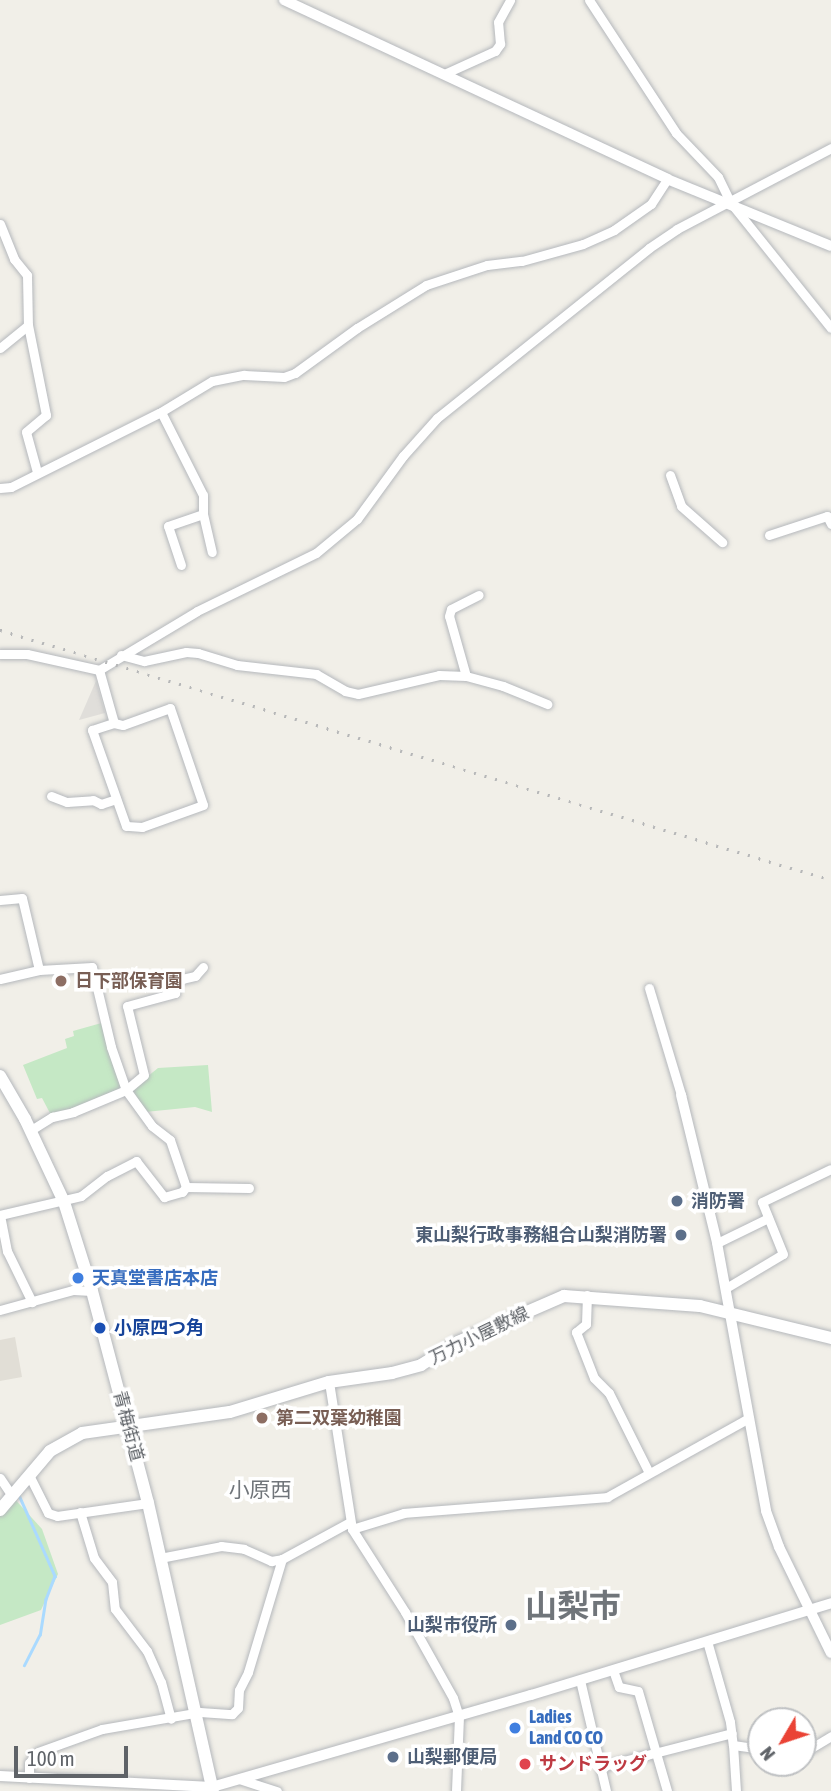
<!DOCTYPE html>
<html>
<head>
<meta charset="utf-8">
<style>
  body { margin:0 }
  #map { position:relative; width:831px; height:1791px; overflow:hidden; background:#f1efe8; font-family:"Asap Condensed","Noto Sans JP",sans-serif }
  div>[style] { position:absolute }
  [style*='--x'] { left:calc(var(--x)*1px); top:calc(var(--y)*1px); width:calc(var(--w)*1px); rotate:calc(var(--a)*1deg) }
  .industrial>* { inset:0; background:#e0deda }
  .education>* { inset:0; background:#e1ded6 }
  .green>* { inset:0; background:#c5e8c5 }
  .stream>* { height:2.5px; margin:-1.25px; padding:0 1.25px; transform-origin:1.25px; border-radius:1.25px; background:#aadaff }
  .roads { filter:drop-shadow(0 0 2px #b5b8bc) drop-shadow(0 0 2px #b5b8bc) }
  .minor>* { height:9px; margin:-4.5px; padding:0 4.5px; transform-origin:4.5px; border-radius:4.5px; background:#fff }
  .tertiary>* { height:10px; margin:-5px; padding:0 5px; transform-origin:5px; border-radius:5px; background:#fff }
  .secondary>* { height:12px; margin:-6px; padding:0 6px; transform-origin:6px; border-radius:6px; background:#fff }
  .rail>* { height:2.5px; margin-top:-1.25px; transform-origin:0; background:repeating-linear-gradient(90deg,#b6b7b8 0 2px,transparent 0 11px) }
  .dots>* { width:19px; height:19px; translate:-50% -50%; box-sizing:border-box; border:4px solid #fff; border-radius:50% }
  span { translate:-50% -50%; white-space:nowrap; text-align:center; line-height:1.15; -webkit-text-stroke:7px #fff; paint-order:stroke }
  .education-label { font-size:18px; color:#785e54; font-weight:700 }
  .left { translate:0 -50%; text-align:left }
  .service-label { font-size:18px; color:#4e5e75; font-weight:700 }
  .right { translate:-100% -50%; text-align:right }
  .shop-label { font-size:18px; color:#366cbe; font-weight:700 }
  .transit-label { font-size:18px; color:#164399; font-weight:700 }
  .street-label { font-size:18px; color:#5f6368 }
  .health-label { font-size:18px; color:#be3a42; font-weight:700 }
  .quarter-label { font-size:21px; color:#70757a }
  .town-label { font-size:32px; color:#70757a; font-weight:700 }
  .north { position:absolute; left:747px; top:1707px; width:70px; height:70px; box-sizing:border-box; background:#fff; border:2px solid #bfc1c3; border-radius:50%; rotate:231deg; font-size:19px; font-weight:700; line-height:28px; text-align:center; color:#5f6368 }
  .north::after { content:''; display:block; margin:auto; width:24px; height:32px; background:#ea4335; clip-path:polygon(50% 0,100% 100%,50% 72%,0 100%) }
  .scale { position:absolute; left:14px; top:1746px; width:114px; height:32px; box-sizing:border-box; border:4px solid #5f6368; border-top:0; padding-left:9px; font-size:21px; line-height:24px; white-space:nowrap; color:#5f6368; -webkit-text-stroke:5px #fff; paint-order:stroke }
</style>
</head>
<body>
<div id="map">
  <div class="industrial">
    <i style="clip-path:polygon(96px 681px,105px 713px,79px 720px)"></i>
  </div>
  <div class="education">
    <i style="clip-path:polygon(15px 1337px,22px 1377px,0 1381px,0 1340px)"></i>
  </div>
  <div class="green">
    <i style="clip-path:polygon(105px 1022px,126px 1086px,52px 1117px,42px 1098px,37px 1099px,23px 1065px,67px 1048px,65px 1039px,74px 1036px,73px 1031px)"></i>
    <i style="clip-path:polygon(208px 1065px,212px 1112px,195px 1107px,145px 1112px,131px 1090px,158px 1068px)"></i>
    <i style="clip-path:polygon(12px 1496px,42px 1529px,58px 1574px,41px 1610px,0 1625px,0 1510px)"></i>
  </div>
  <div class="stream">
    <i style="--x:19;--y:1495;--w:89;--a:66"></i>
    <i style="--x:55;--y:1576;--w:25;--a:111"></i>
    <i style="--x:46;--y:1599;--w:36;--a:99"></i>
    <i style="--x:40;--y:1635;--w:34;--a:117"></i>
  </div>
  <div class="roads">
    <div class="minor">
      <i style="--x:589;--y:0;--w:159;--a:56.8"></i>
      <i style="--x:676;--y:133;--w:61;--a:46.3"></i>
      <i style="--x:718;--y:177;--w:28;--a:64"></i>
      <i style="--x:730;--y:202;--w:161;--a:51.3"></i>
      <i style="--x:444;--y:74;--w:56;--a:-24.3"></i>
      <i style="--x:495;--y:51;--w:9;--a:-54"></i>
      <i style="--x:500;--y:44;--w:22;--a:-95"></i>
      <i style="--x:498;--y:22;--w:25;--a:-61"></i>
      <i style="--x:0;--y:224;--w:38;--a:68"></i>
      <i style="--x:14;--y:259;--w:21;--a:51"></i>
      <i style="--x:27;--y:275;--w:50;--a:88.9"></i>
      <i style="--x:28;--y:325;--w:92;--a:78.7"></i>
      <i style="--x:46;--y:415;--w:26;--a:140"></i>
      <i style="--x:26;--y:432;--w:41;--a:74.6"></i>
      <i style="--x:0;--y:348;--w:36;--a:-39"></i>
      <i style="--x:161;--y:412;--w:93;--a:63.2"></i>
      <i style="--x:203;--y:495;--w:19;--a:90"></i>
      <i style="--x:203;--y:514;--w:39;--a:77"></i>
      <i style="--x:670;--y:475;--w:33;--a:70"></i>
      <i style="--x:681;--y:506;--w:55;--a:41.3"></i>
      <i style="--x:0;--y:488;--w:11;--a:-5"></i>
      <i style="--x:11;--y:487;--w:165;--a:-26.6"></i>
      <i style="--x:159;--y:413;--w:62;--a:-31.1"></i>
      <i style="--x:212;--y:381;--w:33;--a:-11"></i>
      <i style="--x:244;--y:375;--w:40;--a:2.9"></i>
      <i style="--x:284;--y:377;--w:12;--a:-20"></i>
      <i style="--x:295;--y:373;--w:77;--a:-36"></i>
      <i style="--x:357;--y:328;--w:81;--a:-31.9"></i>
      <i style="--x:426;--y:285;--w:64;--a:-18.2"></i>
      <i style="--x:487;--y:265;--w:35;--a:-7"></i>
      <i style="--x:522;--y:261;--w:63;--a:-15.6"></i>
      <i style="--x:583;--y:244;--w:34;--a:-24"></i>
      <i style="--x:614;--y:230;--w:45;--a:-35.1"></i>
      <i style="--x:651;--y:204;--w:30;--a:-57"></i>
      <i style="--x:769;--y:535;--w:61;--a:-18.1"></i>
      <i style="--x:827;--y:516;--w:9;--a:63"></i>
      <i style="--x:181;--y:565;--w:41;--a:-108.4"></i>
      <i style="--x:168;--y:526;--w:37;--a:-19"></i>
      <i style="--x:0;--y:654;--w:27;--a:0"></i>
      <i style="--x:27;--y:654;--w:74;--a:12.5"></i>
      <i style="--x:99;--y:670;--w:114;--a:-31"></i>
      <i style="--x:197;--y:611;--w:132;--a:-26"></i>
      <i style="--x:316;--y:553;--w:53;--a:-39.7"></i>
      <i style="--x:357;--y:519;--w:78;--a:-53.9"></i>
      <i style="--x:403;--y:456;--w:51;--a:-48.2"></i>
      <i style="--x:437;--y:418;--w:272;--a:-38.7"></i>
      <i style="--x:649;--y:248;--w:34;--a:-34"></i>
      <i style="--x:677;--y:229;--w:174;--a:-27.7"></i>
      <i style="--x:121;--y:655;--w:24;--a:15"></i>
      <i style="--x:144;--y:661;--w:43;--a:-12.1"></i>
      <i style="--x:186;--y:652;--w:12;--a:5"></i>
      <i style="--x:198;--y:653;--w:41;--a:17.1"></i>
      <i style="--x:237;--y:665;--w:80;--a:6.5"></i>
      <i style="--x:316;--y:674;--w:34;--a:30"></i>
      <i style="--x:345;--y:691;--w:13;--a:13"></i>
      <i style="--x:358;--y:694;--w:83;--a:-13.2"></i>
      <i style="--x:439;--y:675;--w:27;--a:2"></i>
      <i style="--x:466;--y:676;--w:38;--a:15"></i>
      <i style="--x:503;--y:686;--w:48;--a:22.2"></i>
      <i style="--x:99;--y:670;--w:55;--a:74.2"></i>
      <i style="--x:466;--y:676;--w:62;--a:-105.8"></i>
      <i style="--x:449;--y:616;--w:7;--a:-74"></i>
      <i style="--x:451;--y:609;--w:31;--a:-27"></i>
      <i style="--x:170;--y:708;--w:102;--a:71.2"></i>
      <i style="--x:203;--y:805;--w:65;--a:160.2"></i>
      <i style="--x:142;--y:827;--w:16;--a:-176"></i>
      <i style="--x:126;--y:826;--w:102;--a:-109.5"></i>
      <i style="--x:92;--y:730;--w:23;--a:-18"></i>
      <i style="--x:114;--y:723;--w:9;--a:13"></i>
      <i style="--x:123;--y:725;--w:50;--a:-19.9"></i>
      <i style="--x:51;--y:796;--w:17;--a:21"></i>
      <i style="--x:67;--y:802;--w:26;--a:-4"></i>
      <i style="--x:93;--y:800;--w:9;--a:27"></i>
      <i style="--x:101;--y:804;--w:16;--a:-18"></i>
      <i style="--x:0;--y:900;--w:22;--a:-5"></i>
      <i style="--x:22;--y:898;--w:74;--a:76.7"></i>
      <i style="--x:0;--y:979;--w:40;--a:-13"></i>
      <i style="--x:39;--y:970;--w:53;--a:-3.2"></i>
      <i style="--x:92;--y:967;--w:82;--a:76.6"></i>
      <i style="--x:111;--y:1047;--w:46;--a:70.8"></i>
      <i style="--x:126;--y:1090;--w:44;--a:54.2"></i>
      <i style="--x:152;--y:1126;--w:23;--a:38"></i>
      <i style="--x:170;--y:1140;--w:50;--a:71.2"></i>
      <i style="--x:649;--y:988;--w:112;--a:73.3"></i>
      <i style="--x:31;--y:1130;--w:25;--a:-32"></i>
      <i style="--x:52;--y:1117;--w:22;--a:-13"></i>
      <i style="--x:73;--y:1112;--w:57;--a:-22.5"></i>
      <i style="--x:126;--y:1090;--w:23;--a:-40"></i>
      <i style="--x:144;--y:1075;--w:71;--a:-103.8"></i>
      <i style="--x:127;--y:1006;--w:50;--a:-15.2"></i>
      <i style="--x:175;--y:993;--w:12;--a:-99"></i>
      <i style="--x:173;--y:981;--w:23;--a:-13"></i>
      <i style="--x:195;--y:976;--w:12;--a:-48"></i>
      <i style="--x:0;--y:1215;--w:83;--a:-13.2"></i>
      <i style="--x:81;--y:1196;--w:33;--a:-38"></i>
      <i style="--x:107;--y:1176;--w:33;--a:-27"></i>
      <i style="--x:136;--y:1161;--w:46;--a:52.1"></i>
      <i style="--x:164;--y:1197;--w:19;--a:-16"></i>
      <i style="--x:182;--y:1192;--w:6;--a:-51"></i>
      <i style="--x:186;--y:1187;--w:63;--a:0.9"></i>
      <i style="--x:0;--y:1215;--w:37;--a:79"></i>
      <i style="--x:7;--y:1251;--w:57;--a:63.9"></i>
      <i style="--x:717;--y:1243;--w:57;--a:-26.1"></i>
      <i style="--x:726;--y:1288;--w:66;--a:-30.8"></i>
      <i style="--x:783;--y:1254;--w:56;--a:-112"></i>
      <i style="--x:762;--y:1202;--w:76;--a:-25.6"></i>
      <i style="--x:587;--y:1295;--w:29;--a:92"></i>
      <i style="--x:586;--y:1324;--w:13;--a:141"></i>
      <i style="--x:576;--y:1332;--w:49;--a:68.6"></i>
      <i style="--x:594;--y:1378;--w:21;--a:45"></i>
      <i style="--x:609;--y:1393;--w:89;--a:63.4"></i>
      <i style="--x:0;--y:1310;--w:76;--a:-15.3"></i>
      <i style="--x:73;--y:1290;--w:19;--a:3"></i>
      <i style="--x:329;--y:1382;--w:149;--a:81.1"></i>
      <i style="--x:352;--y:1529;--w:98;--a:57.4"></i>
      <i style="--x:405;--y:1612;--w:98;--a:60.8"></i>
      <i style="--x:453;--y:1698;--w:19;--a:72"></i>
      <i style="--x:459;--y:1716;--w:75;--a:92.3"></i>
      <i style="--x:29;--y:1475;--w:42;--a:63.4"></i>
      <i style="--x:48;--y:1513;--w:9;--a:18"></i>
      <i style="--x:57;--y:1516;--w:92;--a:-8.1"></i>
      <i style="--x:0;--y:1478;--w:22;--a:56"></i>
      <i style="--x:80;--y:1512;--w:48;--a:73.1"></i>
      <i style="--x:94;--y:1558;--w:30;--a:53"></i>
      <i style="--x:112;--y:1582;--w:27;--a:84"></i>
      <i style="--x:115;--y:1609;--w:53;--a:52.7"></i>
      <i style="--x:147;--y:1651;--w:34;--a:66"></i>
      <i style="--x:161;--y:1682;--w:38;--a:75"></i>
      <i style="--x:352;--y:1529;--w:54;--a:-17.1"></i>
      <i style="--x:404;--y:1513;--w:204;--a:-4.5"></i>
      <i style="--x:607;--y:1497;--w:162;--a:-29.1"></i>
      <i style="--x:160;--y:1558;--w:62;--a:-11.1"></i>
      <i style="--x:221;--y:1546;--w:23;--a:7"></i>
      <i style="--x:244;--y:1549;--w:30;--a:24"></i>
      <i style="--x:271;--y:1561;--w:11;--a:-10"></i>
      <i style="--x:282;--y:1559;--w:77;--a:-28.6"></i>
      <i style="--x:707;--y:1641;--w:84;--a:74.1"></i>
      <i style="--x:730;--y:1722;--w:23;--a:83"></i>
      <i style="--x:613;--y:1670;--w:18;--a:71"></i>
      <i style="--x:619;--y:1687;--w:19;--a:12"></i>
      <i style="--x:638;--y:1691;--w:104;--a:73.8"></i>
      <i style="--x:580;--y:1680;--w:114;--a:76.8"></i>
      <i style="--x:803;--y:1753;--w:33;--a:-31"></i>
      <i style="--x:600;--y:1767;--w:136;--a:-14.4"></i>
      <i style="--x:29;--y:1778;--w:15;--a:-90"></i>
      <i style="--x:29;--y:1763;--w:14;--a:-51"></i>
      <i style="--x:38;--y:1752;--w:68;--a:-19.8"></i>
      <i style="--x:102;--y:1729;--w:99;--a:-9.8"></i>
      <i style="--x:200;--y:1712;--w:32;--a:4"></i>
      <i style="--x:232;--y:1714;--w:8;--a:-45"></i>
      <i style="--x:238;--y:1708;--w:18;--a:-87"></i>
      <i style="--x:239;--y:1690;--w:20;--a:-63"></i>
      <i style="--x:248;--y:1672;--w:118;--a:-73.3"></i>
      <i style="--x:239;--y:1779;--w:40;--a:18"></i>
      <i style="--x:736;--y:1791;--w:46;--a:-93.7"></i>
      <i style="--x:733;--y:1745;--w:28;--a:8"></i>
    </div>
    <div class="tertiary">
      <i style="--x:284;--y:0;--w:423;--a:25"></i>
      <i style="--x:667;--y:179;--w:177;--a:22.2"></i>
      <i style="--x:681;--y:1095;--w:152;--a:76.3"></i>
      <i style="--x:717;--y:1243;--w:272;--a:79.6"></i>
      <i style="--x:766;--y:1511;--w:38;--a:70"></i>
      <i style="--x:779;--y:1547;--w:118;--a:63.9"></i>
      <i style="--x:0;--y:1776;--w:212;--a:3"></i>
      <i style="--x:212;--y:1787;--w:332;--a:-16.1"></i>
      <i style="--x:531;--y:1695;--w:314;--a:-17"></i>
    </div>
    <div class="secondary">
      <i style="--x:0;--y:1076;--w:50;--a:59.8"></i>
      <i style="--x:25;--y:1119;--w:92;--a:64.8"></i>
      <i style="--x:64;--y:1202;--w:93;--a:72.5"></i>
      <i style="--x:92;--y:1291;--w:219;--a:75.2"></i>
      <i style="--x:148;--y:1503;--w:295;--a:77.3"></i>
      <i style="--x:0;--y:1510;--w:77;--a:-49.7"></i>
      <i style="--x:50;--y:1451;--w:37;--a:-29"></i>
      <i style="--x:82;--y:1433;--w:149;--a:-8.1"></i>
      <i style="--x:230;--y:1412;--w:103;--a:-16.9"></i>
      <i style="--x:329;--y:1382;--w:64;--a:-8.1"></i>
      <i style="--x:392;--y:1373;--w:30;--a:-15"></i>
      <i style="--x:421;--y:1365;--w:44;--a:-31.9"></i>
      <i style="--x:458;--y:1342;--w:116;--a:-23.5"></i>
      <i style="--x:564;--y:1296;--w:136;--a:4.2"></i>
      <i style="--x:700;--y:1306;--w:135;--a:13.7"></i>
    </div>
  </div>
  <div class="rail">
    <i style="--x:0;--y:630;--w:868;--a:16.74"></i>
  </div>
  <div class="dots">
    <i style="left:61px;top:981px;background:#8d6e63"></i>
    <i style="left:677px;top:1201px;background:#5c6f8a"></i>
    <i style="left:681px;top:1235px;background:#5c6f8a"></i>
    <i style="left:78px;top:1278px;background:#3f7fe0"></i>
    <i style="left:100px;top:1328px;background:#1a4fb4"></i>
    <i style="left:262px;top:1418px;background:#8d6e63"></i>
    <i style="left:511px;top:1625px;background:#5c6f8a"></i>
    <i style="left:515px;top:1728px;background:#3f7fe0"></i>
    <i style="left:393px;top:1757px;background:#5c6f8a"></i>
    <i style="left:525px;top:1764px;background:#e0444e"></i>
  </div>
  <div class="education-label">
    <span class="left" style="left:75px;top:981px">日下部保育園</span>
    <span class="left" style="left:276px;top:1418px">第二双葉幼稚園</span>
  </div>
  <div class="service-label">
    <span class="left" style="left:691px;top:1201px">消防署</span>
    <span class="right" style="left:667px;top:1235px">東山梨行政事務組合山梨消防署</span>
    <span class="right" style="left:497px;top:1625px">山梨市役所</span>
    <span class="left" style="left:407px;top:1757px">山梨郵便局</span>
  </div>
  <div class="shop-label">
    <span class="left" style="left:92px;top:1278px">天真堂書店本店</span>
    <span class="left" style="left:529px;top:1728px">Ladies<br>Land CO CO</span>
  </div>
  <div class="transit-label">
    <span class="left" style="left:114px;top:1328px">小原四つ角</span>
  </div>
  <div class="street-label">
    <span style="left:479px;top:1336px;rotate:-26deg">万力小屋敷線</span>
    <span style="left:128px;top:1426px;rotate:75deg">青梅街道</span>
  </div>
  <div class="health-label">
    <span class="left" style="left:539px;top:1764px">サンドラッグ</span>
  </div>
  <div class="quarter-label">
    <span style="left:260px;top:1489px">小原西</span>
  </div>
  <div class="town-label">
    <span style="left:573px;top:1606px">山梨市</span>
  </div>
  <div class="north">N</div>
  <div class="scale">100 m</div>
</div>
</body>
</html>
